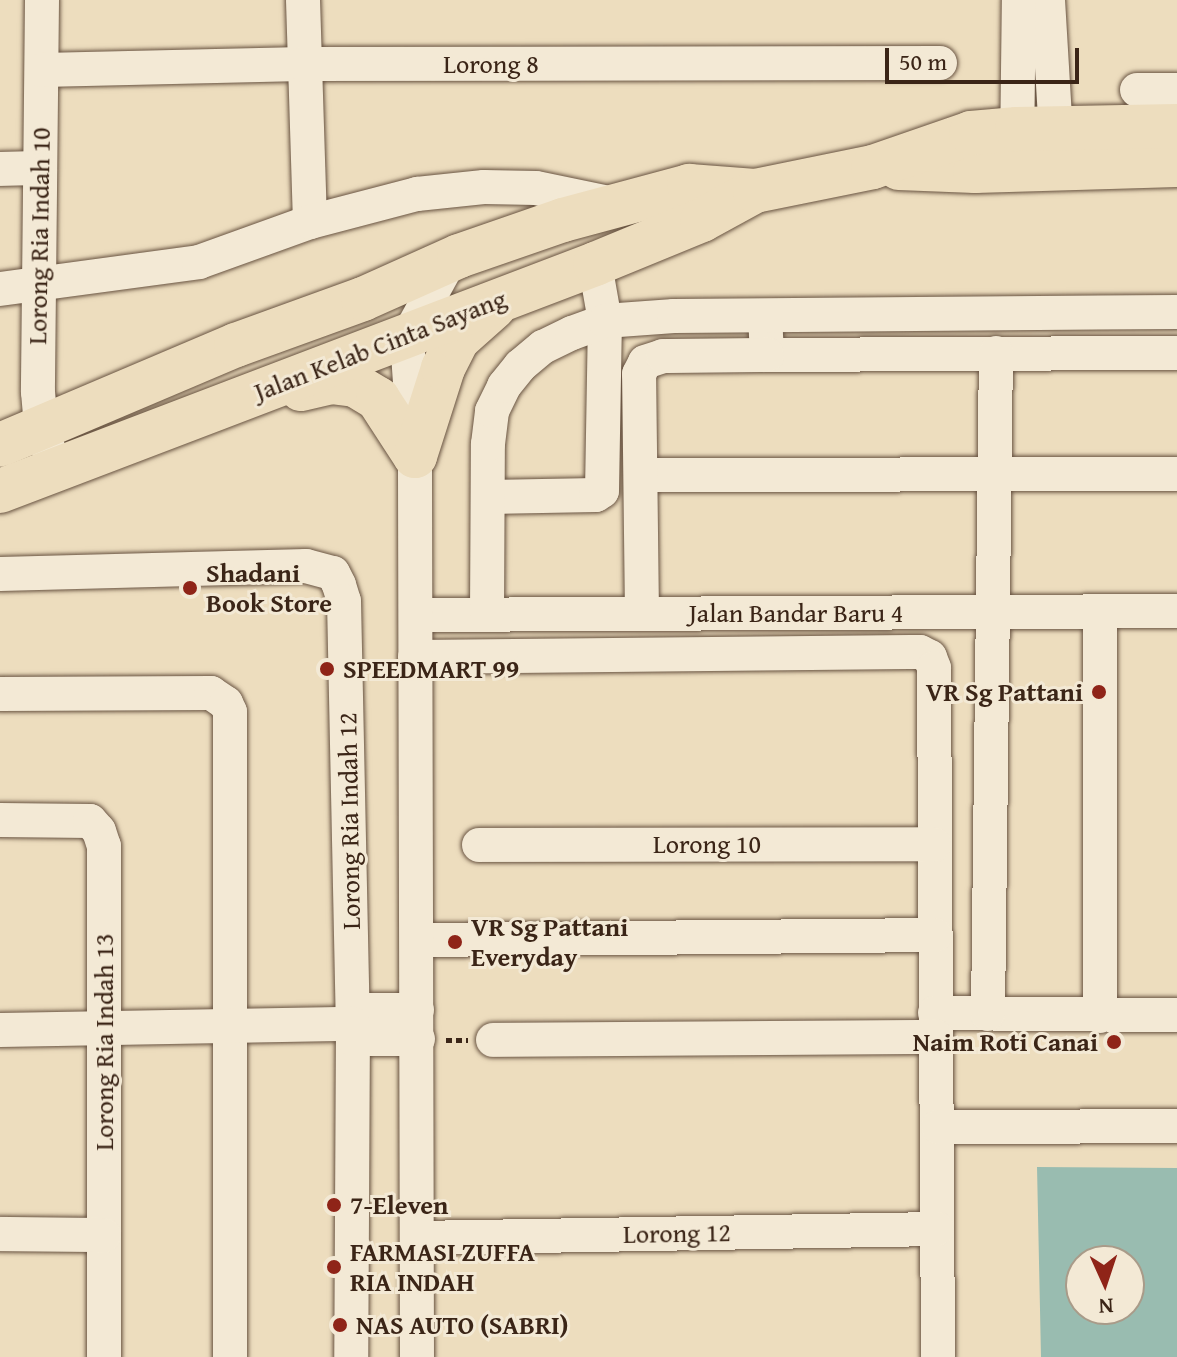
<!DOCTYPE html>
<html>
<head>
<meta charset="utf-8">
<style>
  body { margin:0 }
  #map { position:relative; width:1177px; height:1357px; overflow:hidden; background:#edddbe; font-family:"Gentium Book Plus",serif }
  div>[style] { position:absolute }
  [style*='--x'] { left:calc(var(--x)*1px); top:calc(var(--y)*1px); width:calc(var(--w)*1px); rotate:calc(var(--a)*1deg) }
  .water>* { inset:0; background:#99bcb0 }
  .path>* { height:5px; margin-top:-2.5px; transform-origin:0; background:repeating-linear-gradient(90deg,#3b2517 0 6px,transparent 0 10px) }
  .roads { filter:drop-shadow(0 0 2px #685341) drop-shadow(0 0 2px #685341) }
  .minor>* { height:34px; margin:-17px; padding:0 17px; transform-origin:17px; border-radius:17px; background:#f3e9d5 }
  .major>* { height:44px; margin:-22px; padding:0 22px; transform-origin:22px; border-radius:22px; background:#edddbe }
  .dots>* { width:22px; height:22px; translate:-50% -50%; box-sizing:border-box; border:4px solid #f3e9d5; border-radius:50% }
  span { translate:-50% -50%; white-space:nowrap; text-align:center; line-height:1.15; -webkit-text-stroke:6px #f3e9d5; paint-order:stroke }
  .street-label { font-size:26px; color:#3b2517 }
  .poi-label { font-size:26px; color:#3b2517; font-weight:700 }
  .left { translate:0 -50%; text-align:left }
  .right { translate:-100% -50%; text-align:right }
  .north { position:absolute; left:1065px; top:1245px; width:80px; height:80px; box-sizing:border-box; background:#f3e9d5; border:2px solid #a99b89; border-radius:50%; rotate:177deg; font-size:22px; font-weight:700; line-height:32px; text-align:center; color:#3b2517 }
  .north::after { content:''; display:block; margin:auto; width:28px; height:36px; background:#8f2418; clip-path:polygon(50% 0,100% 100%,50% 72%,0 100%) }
  .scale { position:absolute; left:885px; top:48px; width:194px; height:36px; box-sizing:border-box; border:4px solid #3b2517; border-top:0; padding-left:10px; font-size:24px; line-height:28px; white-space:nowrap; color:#3b2517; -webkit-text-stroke:6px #f3e9d5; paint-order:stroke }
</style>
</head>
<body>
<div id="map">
  <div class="water">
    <i style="clip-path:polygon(evenodd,1037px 1167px,1177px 1168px,1177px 1357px,1041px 1357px,1037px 1167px,1081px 1261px,1129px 1261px,1129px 1309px,1081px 1309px,1081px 1261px)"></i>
  </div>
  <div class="path">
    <i style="--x:446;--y:1040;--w:22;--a:0"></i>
  </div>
  <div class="roads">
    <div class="minor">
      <i style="--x:42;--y:0;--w:392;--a:90.6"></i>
      <i style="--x:38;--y:392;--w:35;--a:85"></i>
      <i style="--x:41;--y:427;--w:21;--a:71"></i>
      <i style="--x:303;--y:0;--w:222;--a:88.2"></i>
      <i style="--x:1048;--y:0;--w:151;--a:86.6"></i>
      <i style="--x:42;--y:70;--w:261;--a:-1.3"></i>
      <i style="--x:303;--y:64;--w:637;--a:-0.09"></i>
      <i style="--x:1137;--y:90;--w:40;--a:0"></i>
      <i style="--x:1017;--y:153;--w:153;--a:-89.3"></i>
      <i style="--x:0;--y:169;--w:40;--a:-1.4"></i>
      <i style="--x:0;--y:289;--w:201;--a:-7.7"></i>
      <i style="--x:199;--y:262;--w:118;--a:-19.8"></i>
      <i style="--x:310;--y:222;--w:111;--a:-14.7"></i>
      <i style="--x:417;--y:194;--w:67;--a:-6"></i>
      <i style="--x:484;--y:187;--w:52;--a:1.1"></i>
      <i style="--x:536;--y:188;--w:85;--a:11.6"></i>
      <i style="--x:765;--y:316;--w:39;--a:87"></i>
      <i style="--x:767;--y:355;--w:410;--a:-0.3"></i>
      <i style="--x:641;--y:475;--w:536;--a:-0.11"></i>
      <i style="--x:488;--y:497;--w:108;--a:-1.1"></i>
      <i style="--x:596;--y:495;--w:7;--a:-34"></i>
      <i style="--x:602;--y:491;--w:170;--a:-89"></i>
      <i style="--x:605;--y:321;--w:58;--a:-100"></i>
      <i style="--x:0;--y:574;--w:306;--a:-1.5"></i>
      <i style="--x:306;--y:566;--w:28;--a:15"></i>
      <i style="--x:333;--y:573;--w:13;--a:63"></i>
      <i style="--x:339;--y:585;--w:17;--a:73"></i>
      <i style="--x:344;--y:601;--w:423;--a:88.8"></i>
      <i style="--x:353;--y:1024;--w:333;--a:90.3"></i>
      <i style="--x:1100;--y:612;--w:404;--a:90"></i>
      <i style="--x:642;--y:614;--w:240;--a:-90.7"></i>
      <i style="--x:639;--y:374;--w:13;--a:-63"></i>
      <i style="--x:645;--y:362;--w:19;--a:-18"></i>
      <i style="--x:663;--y:356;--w:104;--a:-0.6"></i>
      <i style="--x:416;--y:615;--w:761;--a:-0.3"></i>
      <i style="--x:487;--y:615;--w:171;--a:-89.7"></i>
      <i style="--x:488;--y:444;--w:33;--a:-83"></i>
      <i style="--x:492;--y:411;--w:28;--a:-64"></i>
      <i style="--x:504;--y:386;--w:26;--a:-51"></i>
      <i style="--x:520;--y:366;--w:30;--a:-40"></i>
      <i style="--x:543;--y:347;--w:32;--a:-26"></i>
      <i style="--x:572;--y:333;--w:35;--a:-20"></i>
      <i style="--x:605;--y:321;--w:69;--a:-4.1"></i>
      <i style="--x:674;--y:316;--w:503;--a:-0.46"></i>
      <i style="--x:415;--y:657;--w:505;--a:-0.57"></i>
      <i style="--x:920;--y:652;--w:11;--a:27"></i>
      <i style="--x:930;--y:657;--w:12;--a:70"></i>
      <i style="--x:934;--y:668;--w:689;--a:89.67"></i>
      <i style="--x:0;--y:694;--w:211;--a:-0.3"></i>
      <i style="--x:211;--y:693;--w:18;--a:34"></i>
      <i style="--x:226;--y:703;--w:10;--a:66"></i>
      <i style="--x:230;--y:712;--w:645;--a:90"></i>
      <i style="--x:0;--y:820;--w:90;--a:0.6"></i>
      <i style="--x:90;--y:821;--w:13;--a:48"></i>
      <i style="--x:99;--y:831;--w:16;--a:72"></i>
      <i style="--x:104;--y:846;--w:511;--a:90"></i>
      <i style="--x:479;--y:845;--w:455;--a:-0.1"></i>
      <i style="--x:417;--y:940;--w:518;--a:-0.55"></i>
      <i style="--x:353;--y:1010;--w:64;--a:0"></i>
      <i style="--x:935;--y:1013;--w:242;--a:0.5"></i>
      <i style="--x:988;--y:1014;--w:661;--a:-89.31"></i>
      <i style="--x:0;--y:1030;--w:353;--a:-1"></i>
      <i style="--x:353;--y:1039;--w:65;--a:0"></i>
      <i style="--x:493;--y:1040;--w:443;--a:-0.4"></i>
      <i style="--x:938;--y:1127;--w:239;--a:-0.2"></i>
      <i style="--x:0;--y:1234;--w:104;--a:0.6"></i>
      <i style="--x:417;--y:1238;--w:520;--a:-0.99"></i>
      <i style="--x:417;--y:1357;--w:901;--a:-90.13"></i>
      <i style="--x:415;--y:456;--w:118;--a:-93.9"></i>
      <i style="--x:407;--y:338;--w:89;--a:-61.1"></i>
    </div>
    <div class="major">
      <i style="--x:899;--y:168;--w:76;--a:2.3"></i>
      <i style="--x:975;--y:171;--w:202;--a:-1.7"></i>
      <i style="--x:301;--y:389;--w:31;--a:-13"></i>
      <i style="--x:331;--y:382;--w:24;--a:7"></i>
      <i style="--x:355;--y:385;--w:27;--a:31"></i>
      <i style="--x:378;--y:399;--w:68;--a:57"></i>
      <i style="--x:0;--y:445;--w:256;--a:-23"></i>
      <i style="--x:236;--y:345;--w:135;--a:-19.9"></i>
      <i style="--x:363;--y:299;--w:105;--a:-24.1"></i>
      <i style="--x:459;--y:256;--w:110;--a:-19.1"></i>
      <i style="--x:563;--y:220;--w:131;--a:-15.1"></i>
      <i style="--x:689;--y:186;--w:66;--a:4.3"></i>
      <i style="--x:415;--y:456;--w:92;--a:-72.3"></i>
      <i style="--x:443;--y:368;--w:33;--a:-63"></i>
      <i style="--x:458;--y:339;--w:48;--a:-41.6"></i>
      <i style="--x:0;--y:491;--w:637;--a:-20.88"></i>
      <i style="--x:595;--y:264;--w:116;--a:-22.4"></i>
      <i style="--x:702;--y:220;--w:60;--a:-28.7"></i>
      <i style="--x:755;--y:191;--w:120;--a:-11.5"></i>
      <i style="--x:873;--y:167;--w:104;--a:-19.1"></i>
      <i style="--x:971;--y:133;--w:46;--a:-5"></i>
      <i style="--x:1017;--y:129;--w:160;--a:-1.1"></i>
    </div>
  </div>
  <div class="dots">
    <i style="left:190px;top:588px;background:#8f2418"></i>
    <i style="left:327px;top:669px;background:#8f2418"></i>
    <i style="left:1099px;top:692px;background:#8f2418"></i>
    <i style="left:455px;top:942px;background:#8f2418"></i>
    <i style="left:1114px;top:1042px;background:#8f2418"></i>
    <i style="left:334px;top:1205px;background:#8f2418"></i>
    <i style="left:334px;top:1267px;background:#8f2418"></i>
    <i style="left:340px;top:1325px;background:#8f2418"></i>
  </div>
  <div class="street-label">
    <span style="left:491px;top:64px">Lorong 8</span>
    <span style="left:39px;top:236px;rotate:-89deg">Lorong Ria Indah 10</span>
    <span style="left:380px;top:345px;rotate:-21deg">Jalan Kelab Cinta Sayang</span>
    <span style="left:796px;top:613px">Jalan Bandar Baru 4</span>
    <span style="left:349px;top:821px;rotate:-91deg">Lorong Ria Indah 12</span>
    <span style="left:707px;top:844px">Lorong 10</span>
    <span style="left:104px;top:1042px;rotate:-90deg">Lorong Ria Indah 13</span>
    <span style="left:677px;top:1233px;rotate:-1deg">Lorong 12</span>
  </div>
  <div class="poi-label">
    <span class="left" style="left:206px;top:588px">Shadani<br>Book Store</span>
    <span class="left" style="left:343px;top:669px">SPEEDMART 99</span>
    <span class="right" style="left:1083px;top:692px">VR Sg Pattani</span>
    <span class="left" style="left:471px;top:942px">VR Sg Pattani<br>Everyday</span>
    <span class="right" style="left:1098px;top:1042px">Naim Roti Canai</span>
    <span class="left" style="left:350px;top:1205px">7-Eleven</span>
    <span class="left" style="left:350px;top:1267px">FARMASI ZUFFA<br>RIA INDAH</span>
    <span class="left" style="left:356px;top:1325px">NAS AUTO (SABRI)</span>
  </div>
  <div class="north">N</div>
  <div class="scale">50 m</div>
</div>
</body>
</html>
